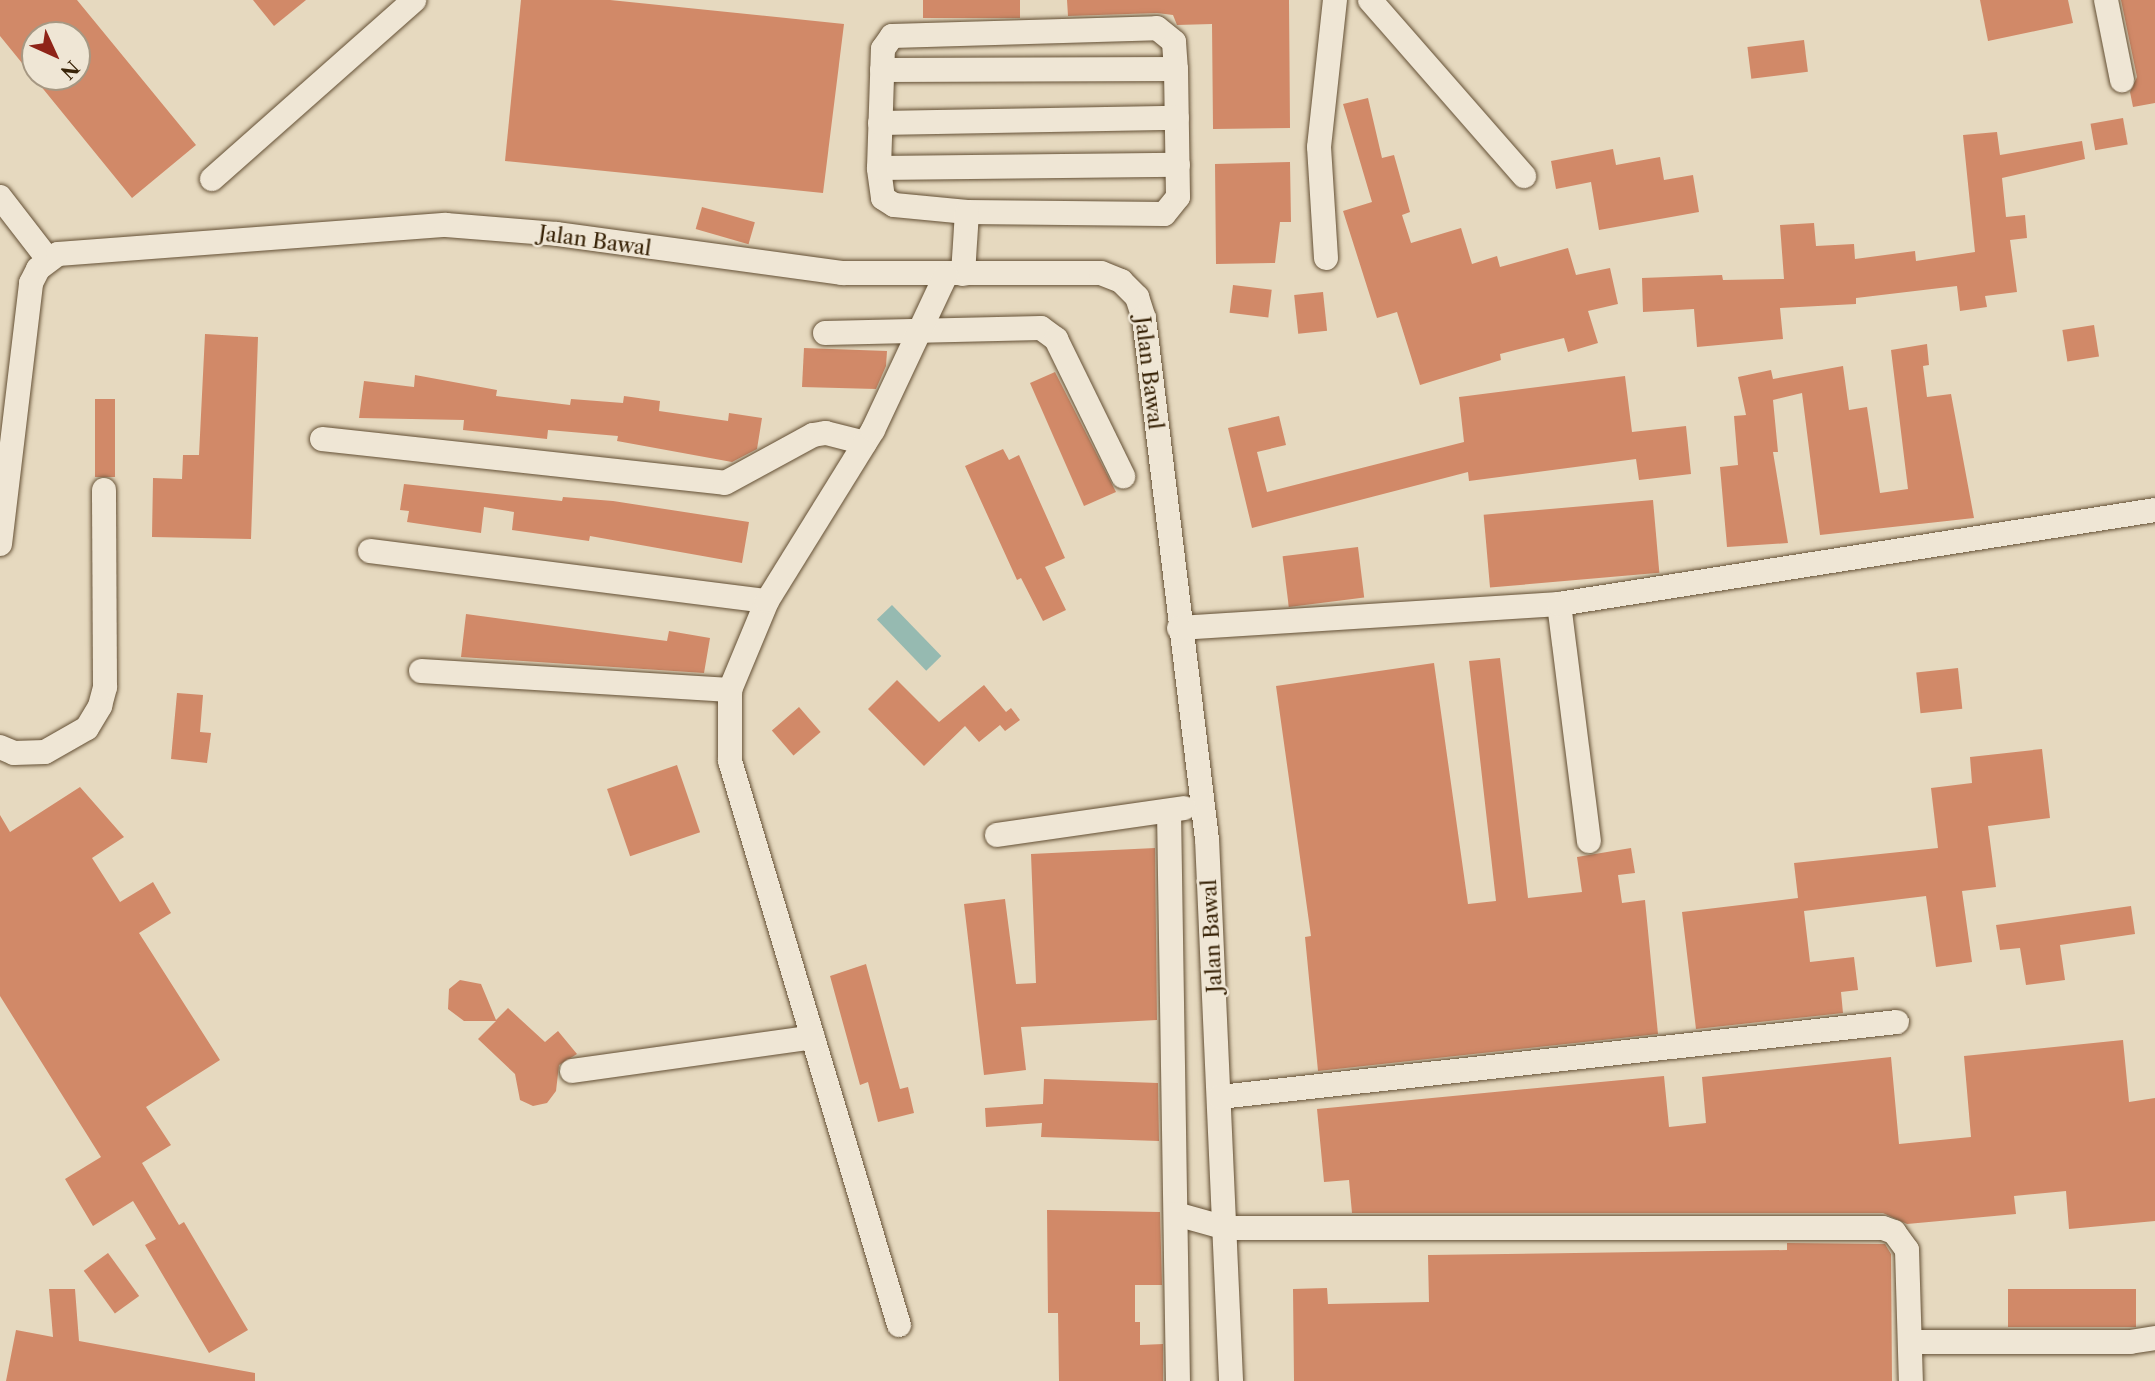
<!DOCTYPE html>
<html>
<head>
<meta charset="utf-8">
<style>
  body { margin:0 }
  #map { position:relative; width:2155px; height:1381px; overflow:hidden; background:#e6d9bf; font-family:"Libre Caslon Text",serif }
  div>[style] { position:absolute }
  [style*='--x'] { left:calc(var(--x)*1px); top:calc(var(--y)*1px); width:calc(var(--w)*1px); rotate:calc(var(--a)*1deg) }
  .water>* { inset:0; background:#96bab1; transform-origin:0 0 }
  .building>* { inset:0; background:#d18968; transform-origin:0 0 }
  .roads { filter:drop-shadow(0 0 2px #645035) drop-shadow(0 0 2px #645035) }
  .minor>* { height:24px; margin:-12px; padding:0 12px; transform-origin:12px; border-radius:12px; background:#efe6d5 }
  span { translate:-50% -50%; white-space:nowrap; text-align:center; line-height:1.15; -webkit-text-stroke:5px #efe6d5; paint-order:stroke }
  .street-label { font-size:21px; color:#382307 }
  .north { position:absolute; left:21px; top:21px; width:70px; height:70px; box-sizing:border-box; background:#efe6d5; border:2px solid #a69883; border-radius:50%; rotate:135deg; font-size:19px; font-weight:700; line-height:28px; text-align:center; color:#382307 }
  .north::after { content:''; display:block; margin:auto; width:24px; height:32px; background:#8f2418; clip-path:polygon(50% 0,100% 100%,50% 72%,0 100%) }
</style>
</head>
<body>
<div id="map">
  <div class="water">
    <i style="left:892px;top:605px;width:71px;height:21px;rotate:46deg"></i>
  </div>
  <div class="building">
    <i style="clip-path:polygon(evenodd,0 0,77px 0,196px 145px,132px 198px,0 36px,0 0,35px 35px,77px 35px,77px 77px,35px 77px,35px 35px)"></i>
    <i style="clip-path:polygon(253px 0,306px 0,274px 26px)"></i>
    <i style="clip-path:polygon(521px 0,610px 0,844px 24px,823px 193px,505px 161px)"></i>
    <i style="left:923px;top:0;width:97px;height:18px"></i>
    <i style="clip-path:polygon(1067px 0,1289px 0,1290px 128px,1213px 129px,1212px 24px,1177px 25px,1173px 15px,1157px 13px,1068px 16px)"></i>
    <i style="clip-path:polygon(1980px 0,2068px 0,2073px 23px,1988px 41px)"></i>
    <i style="clip-path:polygon(2121px 0,2155px 0,2155px 103px,2133px 107px,2130px 92px,2137px 77px)"></i>
    <i style="left:1804px;top:40px;width:32px;height:57px;rotate:83deg"></i>
    <i style="clip-path:polygon(1368px 98px,1382px 158px,1394px 155px,1410px 212px,1402px 215px,1411px 243px,1461px 228px,1472px 264px,1497px 256px,1500px 267px,1568px 248px,1576px 275px,1610px 268px,1618px 304px,1588px 311px,1598px 343px,1568px 352px,1564px 338px,1531px 346px,1500px 354px,1501px 360px,1420px 385px,1397px 312px,1377px 318px,1343px 211px,1372px 202px,1343px 104px)"></i>
    <i style="left:2123px;top:118px;width:27px;height:33px;rotate:80deg"></i>
    <i style="clip-path:polygon(1997px 132px,2000px 155px,2082px 141px,2085px 159px,2002px 178px,2006px 217px,2025px 215px,2027px 238px,2010px 240px,2017px 292px,1985px 296px,1987px 307px,1960px 311px,1957px 286px,1856px 298px,1856px 304px,1780px 308px,1783px 339px,1697px 347px,1694px 309px,1643px 312px,1642px 278px,1722px 275px,1723px 280px,1784px 279px,1780px 225px,1814px 223px,1816px 246px,1854px 244px,1855px 259px,1915px 251px,1916px 261px,1975px 252px,1963px 135px)"></i>
    <i style="clip-path:polygon(1613px 149px,1616px 165px,1660px 157px,1664px 180px,1693px 175px,1699px 212px,1599px 230px,1591px 182px,1556px 189px,1551px 161px)"></i>
    <i style="clip-path:polygon(1290px 162px,1291px 222px,1280px 222px,1275px 263px,1216px 264px,1215px 164px)"></i>
    <i style="left:702px;top:207px;width:55px;height:23px;rotate:16deg"></i>
    <i style="left:1233px;top:285px;width:39px;height:28px;rotate:7deg"></i>
    <i style="left:1323px;top:292px;width:39px;height:29px;rotate:84deg"></i>
    <i style="left:2094px;top:325px;width:32px;height:32px;rotate:81deg"></i>
    <i style="clip-path:polygon(205px 334px,258px 337px,251px 539px,152px 537px,153px 478px,182px 479px,183px 455px,199px 455px)"></i>
    <i style="clip-path:polygon(1927px 344px,1929px 365px,1923px 366px,1927px 397px,1951px 394px,1974px 518px,1820px 535px,1802px 393px,1773px 400px,1778px 452px,1773px 452px,1788px 543px,1727px 547px,1720px 467px,1738px 465px,1734px 416px,1746px 415px,1738px 377px,1771px 370px,1773px 379px,1843px 366px,1849px 410px,1867px 407px,1880px 493px,1908px 489px,1891px 350px)"></i>
    <i style="clip-path:polygon(804px 348px,887px 351px,886px 366px,876px 389px,802px 387px)"></i>
    <i style="clip-path:polygon(1055px 372px,1116px 492px,1084px 506px,1030px 383px)"></i>
    <i style="clip-path:polygon(415px 375px,497px 390px,496px 396px,570px 405px,571px 399px,623px 403px,624px 396px,660px 401px,659px 411px,728px 421px,729px 413px,762px 418px,757px 449px,732px 462px,617px 441px,618px 436px,548px 430px,547px 439px,463px 430px,464px 420px,359px 418px,364px 381px,414px 387px)"></i>
    <i style="clip-path:polygon(1625px 376px,1632px 432px,1686px 426px,1691px 474px,1639px 480px,1636px 459px,1469px 481px,1468px 472px,1252px 528px,1228px 428px,1279px 416px,1286px 445px,1257px 452px,1267px 492px,1464px 442px,1459px 397px)"></i>
    <i style="left:95px;top:399px;width:20px;height:78px"></i>
    <i style="clip-path:polygon(1003px 449px,1009px 460px,1019px 455px,1065px 558px,1045px 567px,1066px 610px,1043px 621px,1021px 578px,1017px 580px,965px 466px)"></i>
    <i style="clip-path:polygon(404px 484px,562px 501px,563px 497px,613px 501px,749px 522px,742px 563px,590px 536px,589px 541px,512px 530px,514px 512px,484px 507px,481px 533px,407px 522px,409px 511px,400px 510px)"></i>
    <i style="left:1653px;top:500px;width:73px;height:170px;rotate:85deg"></i>
    <i style="left:1358px;top:547px;width:51px;height:76px;rotate:83deg"></i>
    <i style="clip-path:polygon(466px 614px,667px 641px,669px 631px,710px 638px,704px 673px,461px 657px)"></i>
    <i style="clip-path:polygon(1500px 658px,1528px 898px,1582px 892px,1577px 857px,1631px 848px,1635px 873px,1618px 875px,1622px 903px,1645px 900px,1658px 1034px,1318px 1071px,1305px 937px,1311px 936px,1276px 686px,1434px 663px,1468px 904px,1496px 901px,1469px 661px)"></i>
    <i style="left:1958px;top:668px;width:41px;height:42px;rotate:84deg"></i>
    <i style="clip-path:polygon(897px 680px,939px 722px,984px 685px,1006px 712px,1011px 708px,1020px 720px,1005px 731px,1000px 725px,979px 742px,965px 726px,924px 766px,868px 709px)"></i>
    <i style="clip-path:polygon(177px 693px,203px 695px,200px 732px,211px 733px,207px 763px,171px 759px)"></i>
    <i style="left:799px;top:707px;width:33px;height:36px;rotate:49deg"></i>
    <i style="clip-path:polygon(2042px 749px,2050px 818px,1988px 826px,1996px 887px,1962px 891px,1972px 962px,1936px 967px,1926px 896px,1804px 911px,1810px 962px,1854px 957px,1858px 990px,1841px 992px,1843px 1013px,1696px 1029px,1682px 912px,1798px 898px,1794px 863px,1938px 848px,1931px 788px,1972px 783px,1970px 757px)"></i>
    <i style="left:677px;top:765px;width:71px;height:74px;rotate:71deg"></i>
    <i style="clip-path:polygon(80px 787px,124px 837px,92px 858px,120px 902px,153px 882px,171px 913px,139px 933px,220px 1060px,146px 1107px,171px 1145px,142px 1163px,179px 1225px,184px 1222px,248px 1330px,209px 1353px,145px 1245px,156px 1239px,133px 1201px,93px 1226px,65px 1179px,101px 1157px,0 996px,0 815px,10px 832px)"></i>
    <i style="clip-path:polygon(1155px 848px,1157px 1020px,1021px 1027px,1026px 1070px,984px 1075px,964px 904px,1005px 899px,1016px 984px,1036px 983px,1031px 854px)"></i>
    <i style="clip-path:polygon(2131px 906px,2135px 934px,2060px 945px,2065px 980px,2026px 985px,2020px 948px,2000px 950px,1996px 925px)"></i>
    <i style="clip-path:polygon(866px 964px,900px 1089px,908px 1087px,914px 1113px,878px 1122px,868px 1082px,860px 1085px,830px 976px)"></i>
    <i style="clip-path:polygon(460px 980px,481px 984px,496px 1020px,508px 1008px,545px 1042px,558px 1031px,577px 1054px,559px 1065px,556px 1091px,547px 1103px,533px 1106px,520px 1100px,515px 1074px,478px 1039px,496px 1021px,464px 1021px,448px 1009px,449px 989px)"></i>
    <i style="clip-path:polygon(2123px 1040px,2129px 1102px,2155px 1098px,2155px 1221px,2069px 1229px,2066px 1191px,2014px 1196px,2016px 1214px,1907px 1224px,1883px 1213px,1352px 1213px,1349px 1180px,1324px 1182px,1317px 1109px,1664px 1076px,1669px 1127px,1706px 1123px,1702px 1077px,1891px 1057px,1899px 1144px,1971px 1137px,1964px 1056px)"></i>
    <i style="clip-path:polygon(1044px 1079px,1158px 1083px,1159px 1141px,1041px 1137px,1042px 1123px,986px 1127px,985px 1108px,1043px 1104px)"></i>
    <i style="clip-path:polygon(1047px 1210px,1160px 1212px,1162px 1285px,1135px 1285px,1135px 1322px,1140px 1322px,1140px 1345px,1163px 1344px,1163px 1381px,1059px 1381px,1058px 1313px,1048px 1313px)"></i>
    <i style="clip-path:polygon(1787px 1243px,1885px 1244px,1891px 1254px,1892px 1381px,1294px 1381px,1293px 1289px,1327px 1288px,1328px 1304px,1429px 1302px,1428px 1255px,1787px 1250px)"></i>
    <i style="left:108px;top:1253px;width:53px;height:30px;rotate:54deg"></i>
    <i style="clip-path:polygon(49px 1289px,75px 1289px,79px 1341px,255px 1373px,255px 1381px,6px 1381px,16px 1330px,53px 1337px)"></i>
    <i style="left:2008px;top:1289px;width:128px;height:38px"></i>
  </div>
  <div class="roads">
    <div class="minor">
      <i style="--x:1370;--y:0;--w:234;--a:48.8"></i>
      <i style="--x:2106;--y:0;--w:82;--a:78.7"></i>
      <i style="--x:1157;--y:28;--w:22;--a:39"></i>
      <i style="--x:1174;--y:42;--w:27;--a:86"></i>
      <i style="--x:1176;--y:69;--w:128;--a:89.1"></i>
      <i style="--x:1178;--y:197;--w:22;--a:129"></i>
      <i style="--x:1164;--y:214;--w:197;--a:-179.4"></i>
      <i style="--x:967;--y:212;--w:73;--a:-174.5"></i>
      <i style="--x:894;--y:205;--w:13;--a:-148"></i>
      <i style="--x:883;--y:198;--w:30;--a:-98"></i>
      <i style="--x:879;--y:168;--w:119;--a:-88.1"></i>
      <i style="--x:883;--y:49;--w:16;--a:-55"></i>
      <i style="--x:892;--y:36;--w:265;--a:-1.7"></i>
      <i style="--x:882;--y:70;--w:294;--a:-0.2"></i>
      <i style="--x:880;--y:123;--w:297;--a:-1"></i>
      <i style="--x:879;--y:168;--w:299;--a:-0.6"></i>
      <i style="--x:212;--y:179;--w:270;--a:-41.5"></i>
      <i style="--x:0;--y:197;--w:78;--a:52.3"></i>
      <i style="--x:1326;--y:258;--w:111;--a:-93.6"></i>
      <i style="--x:1319;--y:147;--w:148;--a:-83.8"></i>
      <i style="--x:963;--y:274;--w:62;--a:-86.3"></i>
      <i style="--x:825;--y:333;--w:216;--a:-1.3"></i>
      <i style="--x:1041;--y:328;--w:19;--a:36"></i>
      <i style="--x:1056;--y:339;--w:153;--a:63.9"></i>
      <i style="--x:322;--y:439;--w:405;--a:6.2"></i>
      <i style="--x:725;--y:483;--w:100;--a:-28.6"></i>
      <i style="--x:813;--y:435;--w:13;--a:-9"></i>
      <i style="--x:826;--y:433;--w:40;--a:14.4"></i>
      <i style="--x:0;--y:544;--w:263;--a:-83.2"></i>
      <i style="--x:31;--y:283;--w:16;--a:-63"></i>
      <i style="--x:38;--y:269;--w:25;--a:-37"></i>
      <i style="--x:58;--y:254;--w:389;--a:-4.3"></i>
      <i style="--x:446;--y:225;--w:111;--a:4.6"></i>
      <i style="--x:557;--y:234;--w:288;--a:7.8"></i>
      <i style="--x:842;--y:273;--w:259;--a:0"></i>
      <i style="--x:1101;--y:273;--w:22;--a:22"></i>
      <i style="--x:1121;--y:281;--w:23;--a:45"></i>
      <i style="--x:1137;--y:297;--w:22;--a:72"></i>
      <i style="--x:1144;--y:318;--w:525;--a:83.11"></i>
      <i style="--x:1207;--y:839;--w:543;--a:87.46"></i>
      <i style="--x:370;--y:551;--w:400;--a:7.2"></i>
      <i style="--x:1559;--y:604;--w:239;--a:82.8"></i>
      <i style="--x:1179;--y:628;--w:381;--a:-3.6"></i>
      <i style="--x:1559;--y:604;--w:603;--a:-8.96"></i>
      <i style="--x:421;--y:671;--w:310;--a:3.5"></i>
      <i style="--x:0;--y:747;--w:15;--a:23"></i>
      <i style="--x:14;--y:753;--w:31;--a:-2"></i>
      <i style="--x:45;--y:752;--w:48;--a:-29.7"></i>
      <i style="--x:87;--y:728;--w:26;--a:-59"></i>
      <i style="--x:100;--y:706;--w:20;--a:-75"></i>
      <i style="--x:105;--y:687;--w:197;--a:-90.3"></i>
      <i style="--x:1169;--y:811;--w:570;--a:89.1"></i>
      <i style="--x:997;--y:835;--w:189;--a:-8.2"></i>
      <i style="--x:572;--y:1071;--w:243;--a:-8"></i>
      <i style="--x:1220;--y:1097;--w:681;--a:-6.32"></i>
      <i style="--x:1176;--y:1214;--w:52;--a:15.6"></i>
      <i style="--x:1226;--y:1228;--w:657;--a:0"></i>
      <i style="--x:1883;--y:1228;--w:12;--a:20"></i>
      <i style="--x:1894;--y:1232;--w:22;--a:54"></i>
      <i style="--x:1907;--y:1250;--w:131;--a:88.3"></i>
      <i style="--x:899;--y:1325;--w:589;--a:-106.68"></i>
      <i style="--x:730;--y:761;--w:71;--a:-90"></i>
      <i style="--x:730;--y:690;--w:96;--a:-67.4"></i>
      <i style="--x:767;--y:601;--w:201;--a:-58.2"></i>
      <i style="--x:873;--y:430;--w:171;--a:-64.8"></i>
      <i style="--x:1910;--y:1342;--w:220;--a:0"></i>
      <i style="--x:2130;--y:1342;--w:25;--a:-9"></i>
    </div>
  </div>
  <div class="street-label">
    <span style="left:595px;top:241px;rotate:8deg">Jalan Bawal</span>
    <span style="left:1149px;top:373px;rotate:83deg">Jalan Bawal</span>
    <span style="left:1212px;top:936px;rotate:-93deg">Jalan Bawal</span>
  </div>
  <div class="north">N</div>
</div>
</body>
</html>
